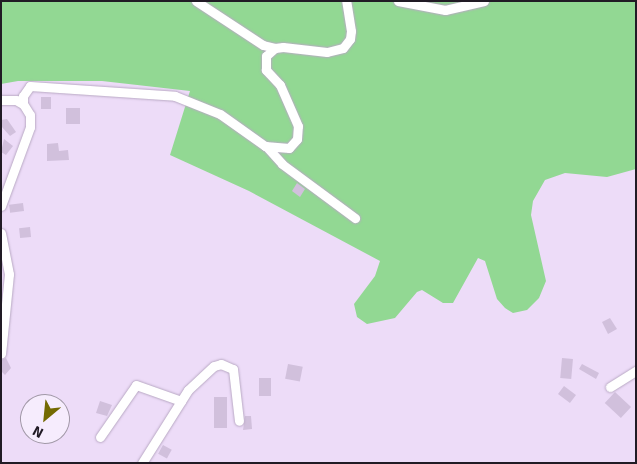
<!DOCTYPE html>
<html>
<head>
<meta charset="utf-8">
<style>
  body { margin:0 }
  #map { position:relative; width:637px; height:464px; overflow:hidden; background:#eddcf8; font-family:Signika,sans-serif }
  div>[style] { position:absolute }
  [style*='--x'] { left:calc(var(--x)*1px); top:calc(var(--y)*1px); width:calc(var(--w)*1px); rotate:calc(var(--a)*1deg) }
  .green>* { inset:0; background:#92d893 }
  .building>* { inset:0; background:#d1c0dc; transform-origin:0 0 }
  .roads { filter:drop-shadow(0 0 1px #b9a9c4) drop-shadow(0 0 1px #b9a9c4) }
  .minor>* { height:9px; margin:-4.5px; padding:0 4.5px; transform-origin:4.5px; border-radius:4.5px; background:#fff }
  span { translate:-50% -50%; white-space:nowrap; text-align:center; line-height:1.15; -webkit-text-stroke:4px #f6ecfd; paint-order:stroke }
  .frame { position:absolute; inset:0; border:2px solid #211b25; pointer-events:none }
  .north { position:absolute; left:20px; top:394px; width:50px; height:50px; box-sizing:border-box; background:#f6ecfd; border:1px solid #a198a7; border-radius:50%; rotate:208deg; font-size:14px; font-weight:700; line-height:20px; text-align:center; color:#211b25 }
  .north::after { content:''; display:block; margin:auto; width:18px; height:22px; background:#746a02; clip-path:polygon(50% 0,100% 100%,50% 72%,0 100%) }
</style>
</head>
<body>
<div id="map">
  <div class="green">
    <i style="clip-path:polygon(1px 1px,636px 1px,636px 169px,607px 177px,565px 173px,545px 180px,533px 201px,531px 215px,546px 281px,539px 298px,527px 310px,513px 313px,505px 308px,497px 299px,485px 261px,478px 258px,453px 303px,443px 303px,422px 290px,417px 292px,395px 318px,367px 324px,357px 317px,354px 304px,375px 276px,380px 261px,249px 191px,170px 155px,190px 91px,102px 81px,18px 81px,1px 84px)"></i>
  </div>
  <div class="building">
    <i style="left:41px;top:97px;width:10px;height:12px"></i>
    <i style="left:66px;top:108px;width:14px;height:16px"></i>
    <i style="clip-path:polygon(7px 119px,16px 132px,10px 136px,1px 126px,1px 120px)"></i>
    <i style="clip-path:polygon(4px 139px,13px 146px,6px 155px,1px 152px)"></i>
    <i style="clip-path:polygon(58px 143px,59px 151px,68px 150px,69px 160px,47px 161px,47px 144px)"></i>
    <i style="clip-path:polygon(297px 183px,305px 189px,300px 197px,292px 191px)"></i>
    <i style="left:23px;top:203px;width:8px;height:14px;rotate:83deg"></i>
    <i style="left:30px;top:227px;width:10px;height:11px;rotate:84deg"></i>
    <i style="clip-path:polygon(610px 318px,617px 329px,608px 334px,602px 322px)"></i>
    <i style="clip-path:polygon(6px 358px,11px 368px,5px 375px,1px 371px,1px 360px)"></i>
    <i style="left:562px;top:358px;width:11px;height:20px;rotate:5deg"></i>
    <i style="left:288px;top:364px;width:15px;height:15px;rotate:11deg"></i>
    <i style="clip-path:polygon(582px 364px,599px 373px,596px 379px,579px 369px)"></i>
    <i style="left:259px;top:378px;width:12px;height:18px"></i>
    <i style="left:564px;top:386px;width:15px;height:10px;rotate:37deg"></i>
    <i style="left:615px;top:392px;width:22px;height:15px;rotate:43deg"></i>
    <i style="left:214px;top:397px;width:13px;height:31px"></i>
    <i style="clip-path:polygon(100px 401px,112px 405px,107px 416px,96px 413px)"></i>
    <i style="clip-path:polygon(245px 416px,251px 416px,252px 429px,243px 430px)"></i>
    <i style="left:163px;top:445px;width:10px;height:10px;rotate:29deg"></i>
  </div>
  <div class="roads">
    <div class="minor">
      <i style="--x:196;--y:1;--w:80;--a:33.3"></i>
      <i style="--x:263;--y:45;--w:12;--a:14"></i>
      <i style="--x:398;--y:1;--w:48;--a:10.8"></i>
      <i style="--x:445;--y:10;--w:40;--a:-13"></i>
      <i style="--x:1;--y:100;--w:15;--a:0"></i>
      <i style="--x:16;--y:100;--w:8;--a:30"></i>
      <i style="--x:266;--y:146;--w:24;--a:48"></i>
      <i style="--x:282;--y:164;--w:91;--a:36.5"></i>
      <i style="--x:1;--y:206;--w:84;--a:-69.8"></i>
      <i style="--x:30;--y:127;--w:12;--a:-90"></i>
      <i style="--x:30;--y:115;--w:13;--a:-122"></i>
      <i style="--x:23;--y:104;--w:8;--a:-90"></i>
      <i style="--x:23;--y:96;--w:12;--a:-55"></i>
      <i style="--x:30;--y:86;--w:145;--a:3.9"></i>
      <i style="--x:175;--y:96;--w:48;--a:21.8"></i>
      <i style="--x:220;--y:114;--w:55;--a:35.4"></i>
      <i style="--x:265;--y:146;--w:24;--a:5"></i>
      <i style="--x:289;--y:148;--w:12;--a:-48"></i>
      <i style="--x:297;--y:139;--w:13;--a:-86"></i>
      <i style="--x:298;--y:126;--w:45;--a:-113.7"></i>
      <i style="--x:280;--y:85;--w:21;--a:-133"></i>
      <i style="--x:266;--y:70;--w:14;--a:-90"></i>
      <i style="--x:266;--y:56;--w:12;--a:-42"></i>
      <i style="--x:275;--y:48;--w:8;--a:-7"></i>
      <i style="--x:283;--y:47;--w:44;--a:6.5"></i>
      <i style="--x:327;--y:52;--w:16;--a:-14"></i>
      <i style="--x:343;--y:48;--w:11;--a:-52"></i>
      <i style="--x:350;--y:39;--w:8;--a:-83"></i>
      <i style="--x:351;--y:31;--w:30;--a:-99"></i>
      <i style="--x:1;--y:233;--w:42;--a:79"></i>
      <i style="--x:9;--y:274;--w:80;--a:95.7"></i>
      <i style="--x:610;--y:387;--w:31;--a:-32"></i>
      <i style="--x:100;--y:437;--w:63;--a:-55.3"></i>
      <i style="--x:136;--y:385;--w:48;--a:19.6"></i>
      <i style="--x:142;--y:463;--w:86;--a:-57.8"></i>
      <i style="--x:188;--y:390;--w:35;--a:-43"></i>
      <i style="--x:214;--y:366;--w:7;--a:-16"></i>
      <i style="--x:221;--y:364;--w:13;--a:23"></i>
      <i style="--x:233;--y:369;--w:52;--a:83.4"></i>
    </div>
  </div>
  <div class="frame"></div>
  <div class="north">N</div>
</div>
</body>
</html>
